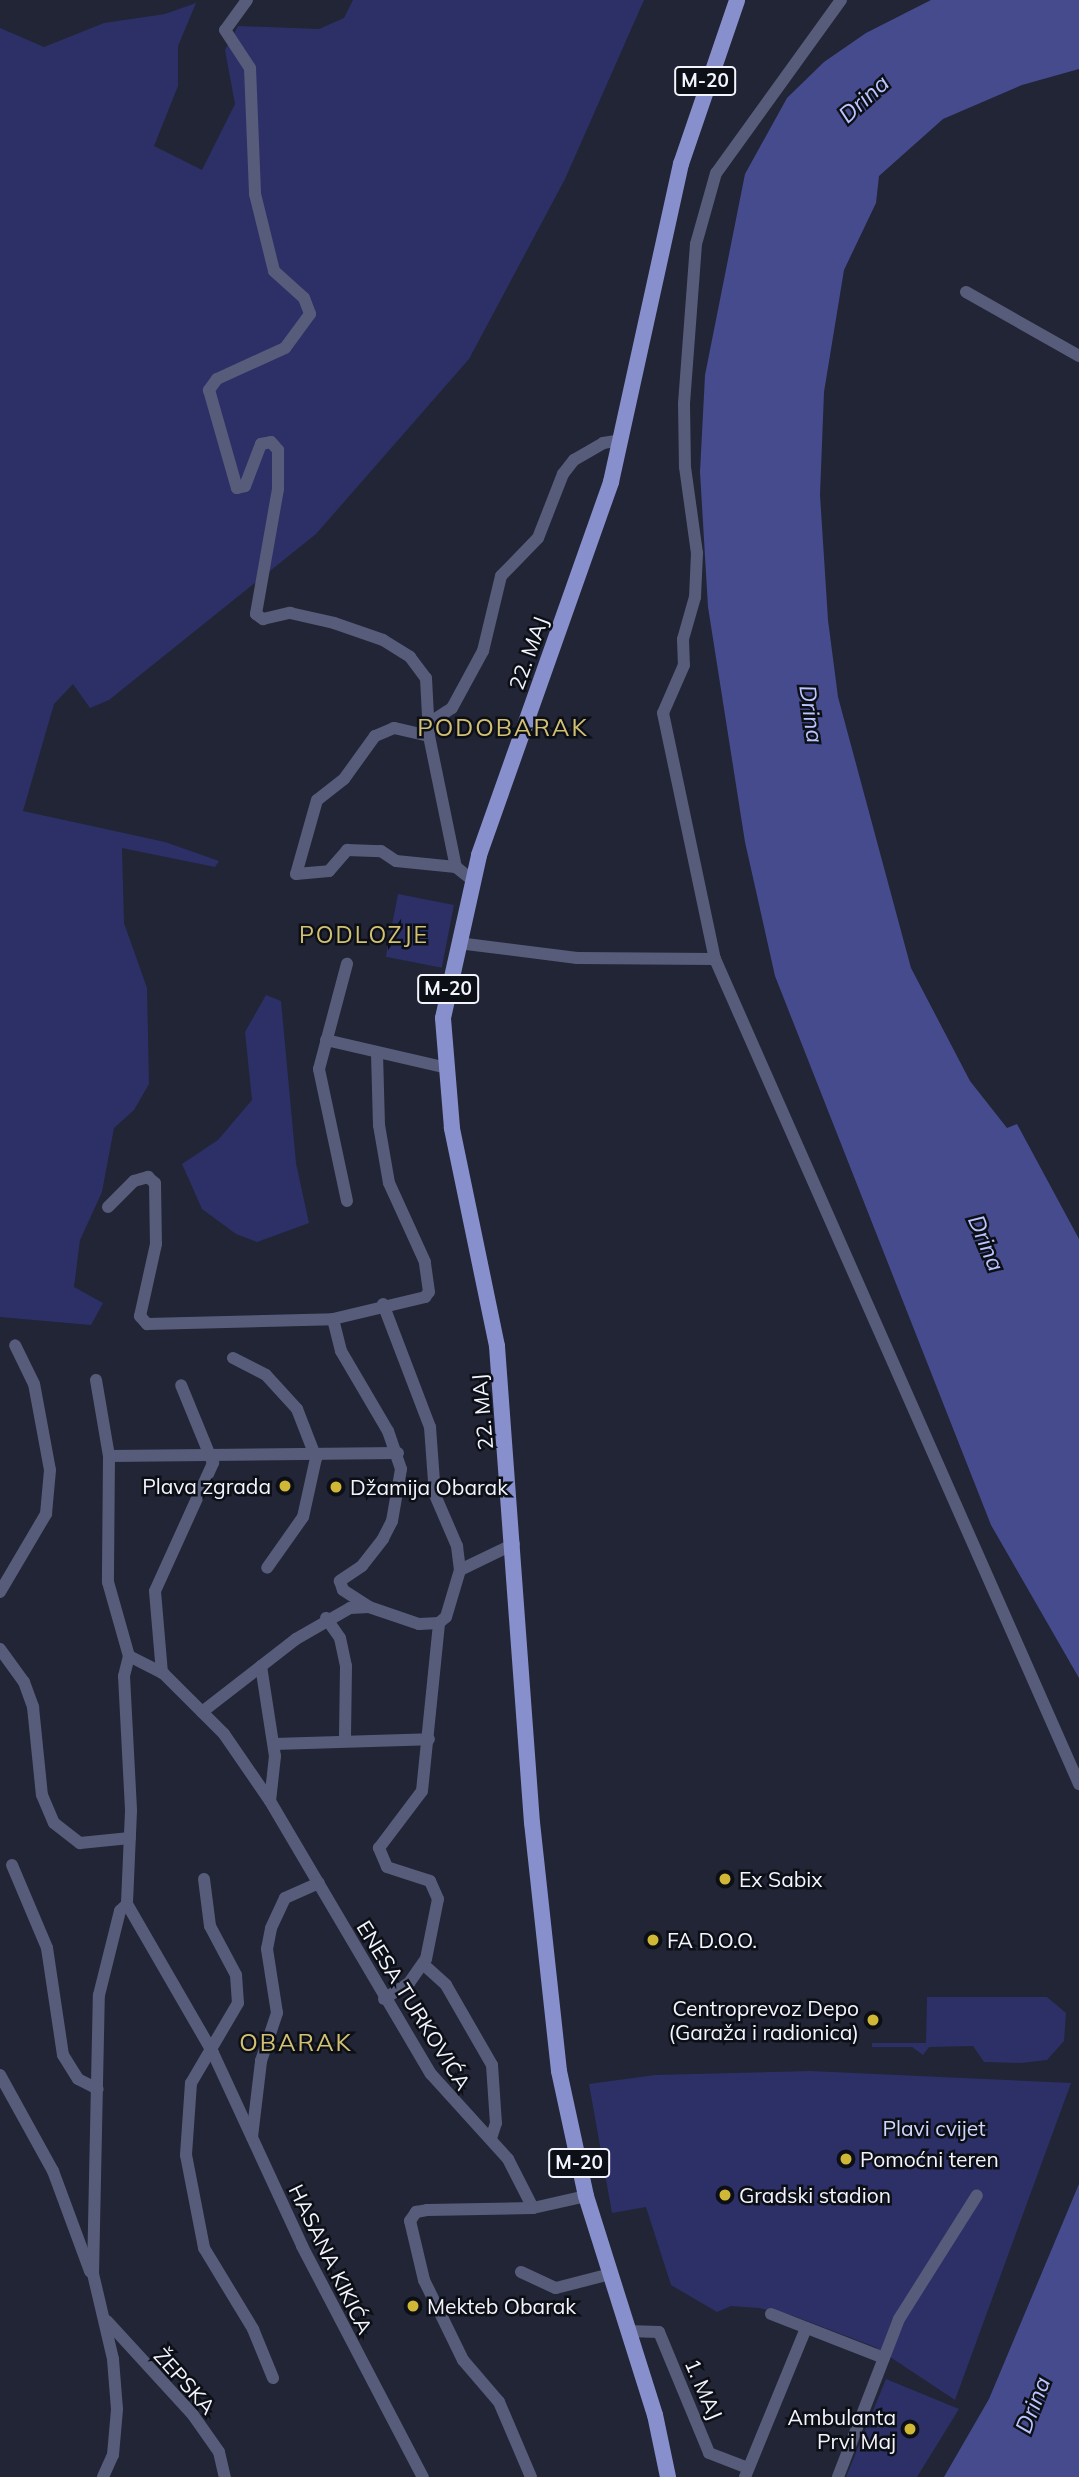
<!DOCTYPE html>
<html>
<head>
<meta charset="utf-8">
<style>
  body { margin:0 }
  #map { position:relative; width:1079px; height:2477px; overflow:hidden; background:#222535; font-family:Mulish,sans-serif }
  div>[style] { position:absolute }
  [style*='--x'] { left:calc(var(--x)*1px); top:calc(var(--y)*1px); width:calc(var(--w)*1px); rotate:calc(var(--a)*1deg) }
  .green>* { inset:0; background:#2c3067; transform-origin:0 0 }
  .water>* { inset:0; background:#454b8d }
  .minor>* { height:12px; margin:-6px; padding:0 6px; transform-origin:6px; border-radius:6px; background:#575c7a }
  .major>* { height:16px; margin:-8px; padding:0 8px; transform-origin:8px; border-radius:8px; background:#8790cd }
  .dots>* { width:19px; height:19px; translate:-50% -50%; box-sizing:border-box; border:4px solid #0d0f16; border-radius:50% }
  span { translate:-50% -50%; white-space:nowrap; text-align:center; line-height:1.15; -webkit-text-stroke:5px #0d0f16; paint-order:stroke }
  .shield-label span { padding:2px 5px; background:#0d0f16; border:2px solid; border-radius:5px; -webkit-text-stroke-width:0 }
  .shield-label { font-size:19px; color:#f3f4fd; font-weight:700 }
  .street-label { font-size:21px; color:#f3f4fd }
  .poi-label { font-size:21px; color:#f3f4fd }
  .right { translate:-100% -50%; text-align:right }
  .left { translate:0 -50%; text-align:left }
  .park-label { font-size:21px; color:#cfd6fd }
  .water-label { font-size:23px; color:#bbc5ff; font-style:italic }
  .neighbourhood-label { font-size:23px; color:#d2c173; letter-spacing:2px }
  .quarter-label { font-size:24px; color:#d2c173; letter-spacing:2px }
</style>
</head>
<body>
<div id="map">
  <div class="green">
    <i style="clip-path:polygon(353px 0,644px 0,565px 179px,469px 359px,316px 534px,109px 700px,90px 708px,73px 684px,54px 704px,23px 811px,165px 842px,219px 861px,215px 867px,122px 848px,124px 923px,147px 988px,149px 1084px,134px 1110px,114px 1128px,102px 1192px,80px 1240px,74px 1287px,103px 1303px,91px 1325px,0 1317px,0 28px,44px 47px,104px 23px,165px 14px,196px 3px,178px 46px,178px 86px,154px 146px,202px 170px,235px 104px,225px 50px,238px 26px,319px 29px,344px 18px)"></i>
    <i style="left:398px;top:894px;width:57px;height:64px;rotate:11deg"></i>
    <i style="clip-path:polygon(266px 995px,281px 1001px,296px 1163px,309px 1223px,257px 1242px,236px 1234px,202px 1209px,182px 1164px,218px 1140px,252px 1100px,245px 1032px)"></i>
    <i style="clip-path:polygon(927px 1997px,1047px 1997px,1066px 2013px,1064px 2041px,1047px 2060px,1021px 2063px,984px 2062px,973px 2046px,929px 2047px,923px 2055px,912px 2047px,872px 2047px,872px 2043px,926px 2043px)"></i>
    <i style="clip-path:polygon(810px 2071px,1071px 2083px,955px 2400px,875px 2347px,794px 2316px,759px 2308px,731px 2306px,717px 2312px,671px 2285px,646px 2207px,612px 2213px,589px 2084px,655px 2075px)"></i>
    <i style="clip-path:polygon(886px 2379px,959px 2409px,917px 2477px,846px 2477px)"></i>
  </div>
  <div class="water">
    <i style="clip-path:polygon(931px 0,1079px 0,1079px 69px,1022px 85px,943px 119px,879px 176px,876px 203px,844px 270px,824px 392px,820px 495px,828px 620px,838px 697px,911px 968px,970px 1081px,1007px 1128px,1017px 1124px,1079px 1239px,1079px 1678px,991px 1525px,775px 976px,745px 842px,708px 607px,700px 472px,705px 375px,745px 174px,787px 98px,824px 62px,866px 33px)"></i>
    <i style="clip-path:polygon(1079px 2184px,1079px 2477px,944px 2477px,989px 2399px)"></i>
  </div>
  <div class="minor">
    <i style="--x:247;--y:0;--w:37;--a:126"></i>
    <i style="--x:225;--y:30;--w:45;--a:56.7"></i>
    <i style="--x:250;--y:68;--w:126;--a:87.7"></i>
    <i style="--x:255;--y:194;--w:79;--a:76.1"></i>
    <i style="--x:274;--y:271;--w:40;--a:42"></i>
    <i style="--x:304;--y:298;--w:17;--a:69"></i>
    <i style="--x:310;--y:314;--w:42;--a:126.3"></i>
    <i style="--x:285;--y:348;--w:75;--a:155.5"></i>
    <i style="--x:217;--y:379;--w:14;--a:126"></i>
    <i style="--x:209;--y:390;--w:102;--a:74.1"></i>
    <i style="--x:237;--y:488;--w:8;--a:-14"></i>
    <i style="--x:245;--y:486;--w:45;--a:-69.1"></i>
    <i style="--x:261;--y:444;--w:10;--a:-11"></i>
    <i style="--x:271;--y:442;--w:11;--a:49"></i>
    <i style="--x:278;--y:450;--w:39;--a:90"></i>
    <i style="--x:278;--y:489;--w:127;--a:100"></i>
    <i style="--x:256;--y:614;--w:9;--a:36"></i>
    <i style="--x:263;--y:619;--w:28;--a:-13"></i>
    <i style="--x:290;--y:613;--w:45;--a:12.8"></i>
    <i style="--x:334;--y:623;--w:52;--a:19.1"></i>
    <i style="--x:383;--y:640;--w:32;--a:32"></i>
    <i style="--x:410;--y:657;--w:26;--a:53"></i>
    <i style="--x:426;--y:678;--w:58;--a:87"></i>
    <i style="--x:429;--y:736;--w:134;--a:78.4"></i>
    <i style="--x:456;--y:867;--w:19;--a:39"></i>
    <i style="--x:841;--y:0;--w:213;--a:125.8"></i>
    <i style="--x:716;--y:173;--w:74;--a:105.7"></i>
    <i style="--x:696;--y:244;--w:160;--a:94.3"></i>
    <i style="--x:684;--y:404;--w:63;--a:89.1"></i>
    <i style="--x:685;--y:467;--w:87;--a:82.1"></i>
    <i style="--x:697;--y:553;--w:44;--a:92.6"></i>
    <i style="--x:695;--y:597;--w:44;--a:105.9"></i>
    <i style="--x:683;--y:639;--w:26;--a:88"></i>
    <i style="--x:684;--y:665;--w:52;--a:113.6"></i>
    <i style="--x:663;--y:713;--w:251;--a:78.1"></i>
    <i style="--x:715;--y:959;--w:902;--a:66.19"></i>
    <i style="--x:966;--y:292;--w:130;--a:29.5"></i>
    <i style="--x:429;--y:723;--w:27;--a:-33"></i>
    <i style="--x:452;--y:708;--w:65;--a:-61.5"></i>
    <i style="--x:483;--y:651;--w:77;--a:-76.5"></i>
    <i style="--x:501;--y:576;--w:53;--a:-45.8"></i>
    <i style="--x:538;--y:538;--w:69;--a:-68.7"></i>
    <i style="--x:563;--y:474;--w:18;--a:-52"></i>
    <i style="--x:574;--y:460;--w:34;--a:-30"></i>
    <i style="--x:603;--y:443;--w:18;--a:-9"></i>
    <i style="--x:429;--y:736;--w:36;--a:-167"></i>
    <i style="--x:394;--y:728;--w:21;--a:157"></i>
    <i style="--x:375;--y:736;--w:53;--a:125.8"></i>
    <i style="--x:344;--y:779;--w:34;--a:142"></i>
    <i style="--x:317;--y:800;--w:77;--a:105.8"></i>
    <i style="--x:296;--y:874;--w:33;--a:-5"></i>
    <i style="--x:329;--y:871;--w:28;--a:-49"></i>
    <i style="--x:347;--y:850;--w:34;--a:2"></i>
    <i style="--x:381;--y:851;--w:18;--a:34"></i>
    <i style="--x:396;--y:861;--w:60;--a:5.7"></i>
    <i style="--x:458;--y:943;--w:120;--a:7.2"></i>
    <i style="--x:577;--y:958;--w:138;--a:0.4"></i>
    <i style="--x:326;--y:1040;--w:120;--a:13"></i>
    <i style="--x:347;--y:1201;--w:135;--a:-102"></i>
    <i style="--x:319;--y:1069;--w:109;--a:-75.1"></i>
    <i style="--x:108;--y:1207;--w:37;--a:-45"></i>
    <i style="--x:134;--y:1181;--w:15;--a:-16"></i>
    <i style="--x:148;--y:1177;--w:9;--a:41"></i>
    <i style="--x:155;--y:1183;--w:61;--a:89.1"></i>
    <i style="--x:156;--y:1244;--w:74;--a:102.5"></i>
    <i style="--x:140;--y:1316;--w:11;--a:49"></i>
    <i style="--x:147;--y:1324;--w:186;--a:-1.5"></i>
    <i style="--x:333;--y:1319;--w:95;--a:-13.4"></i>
    <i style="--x:425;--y:1297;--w:6;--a:-51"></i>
    <i style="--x:429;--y:1292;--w:30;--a:-98"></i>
    <i style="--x:425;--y:1262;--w:87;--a:-114.5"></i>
    <i style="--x:389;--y:1183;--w:59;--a:-99.8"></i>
    <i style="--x:379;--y:1125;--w:72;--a:-91.6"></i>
    <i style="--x:383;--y:1304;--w:132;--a:69.1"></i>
    <i style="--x:430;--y:1427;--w:68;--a:85.8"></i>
    <i style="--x:435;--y:1495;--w:56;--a:66.7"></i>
    <i style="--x:457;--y:1546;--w:24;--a:83"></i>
    <i style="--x:333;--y:1319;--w:33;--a:76"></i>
    <i style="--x:341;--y:1351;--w:93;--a:59.6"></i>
    <i style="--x:388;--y:1431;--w:40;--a:71.1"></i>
    <i style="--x:401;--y:1469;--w:53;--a:99.8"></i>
    <i style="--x:392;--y:1521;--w:20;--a:117"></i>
    <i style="--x:383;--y:1539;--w:34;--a:128"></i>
    <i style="--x:362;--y:1566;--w:27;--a:146"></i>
    <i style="--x:340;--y:1581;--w:9;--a:72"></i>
    <i style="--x:343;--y:1590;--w:31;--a:33"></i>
    <i style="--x:233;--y:1358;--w:37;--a:27"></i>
    <i style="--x:266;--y:1375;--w:46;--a:47.6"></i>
    <i style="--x:297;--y:1409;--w:53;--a:68.8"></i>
    <i style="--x:316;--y:1458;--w:60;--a:102.4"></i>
    <i style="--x:303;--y:1517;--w:62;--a:125.2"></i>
    <i style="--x:96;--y:1380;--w:77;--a:80.3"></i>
    <i style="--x:109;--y:1456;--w:126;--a:90.5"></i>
    <i style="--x:108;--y:1582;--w:77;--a:74.2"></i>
    <i style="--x:109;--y:1456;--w:289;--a:-0.6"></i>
    <i style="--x:0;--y:1592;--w:91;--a:-59.5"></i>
    <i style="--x:46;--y:1514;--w:44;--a:-84.8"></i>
    <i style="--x:50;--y:1470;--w:87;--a:-100.5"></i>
    <i style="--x:34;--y:1384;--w:43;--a:-116"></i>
    <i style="--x:326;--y:1618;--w:24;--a:55"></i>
    <i style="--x:340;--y:1638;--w:29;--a:78"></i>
    <i style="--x:346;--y:1666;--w:72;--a:90.8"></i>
    <i style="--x:0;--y:1649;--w:41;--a:54"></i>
    <i style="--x:24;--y:1682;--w:27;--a:70"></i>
    <i style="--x:33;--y:1707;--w:88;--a:84.2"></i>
    <i style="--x:42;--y:1795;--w:30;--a:67"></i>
    <i style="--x:54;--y:1823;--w:33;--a:38"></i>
    <i style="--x:80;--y:1843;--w:50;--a:-5.7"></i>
    <i style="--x:129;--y:1656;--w:21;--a:104"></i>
    <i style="--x:124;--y:1676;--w:135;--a:87"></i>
    <i style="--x:131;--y:1811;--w:93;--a:92.5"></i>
    <i style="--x:127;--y:1904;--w:172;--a:60"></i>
    <i style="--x:213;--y:2053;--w:213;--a:65.2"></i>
    <i style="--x:302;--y:2246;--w:261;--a:62.4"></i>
    <i style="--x:129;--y:1656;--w:39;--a:27"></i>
    <i style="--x:164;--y:1674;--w:85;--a:45"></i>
    <i style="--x:224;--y:1734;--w:81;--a:55.5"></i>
    <i style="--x:270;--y:1801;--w:317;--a:59.5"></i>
    <i style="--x:431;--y:2074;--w:115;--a:47.8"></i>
    <i style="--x:508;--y:2159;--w:55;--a:63"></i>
    <i style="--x:533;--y:2208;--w:54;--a:-12.8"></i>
    <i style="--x:261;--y:1666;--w:91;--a:81.2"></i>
    <i style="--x:275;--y:1756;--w:45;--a:96.3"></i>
    <i style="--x:162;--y:1673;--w:82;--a:-94.9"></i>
    <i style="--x:155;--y:1591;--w:141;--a:-65.6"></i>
    <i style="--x:213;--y:1463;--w:84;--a:-112.3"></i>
    <i style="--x:202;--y:1712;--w:119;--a:-37.8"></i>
    <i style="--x:296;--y:1639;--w:62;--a:-29.9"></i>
    <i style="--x:350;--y:1608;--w:19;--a:-3"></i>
    <i style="--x:369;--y:1607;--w:53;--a:18.8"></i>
    <i style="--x:419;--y:1624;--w:20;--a:-3"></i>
    <i style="--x:439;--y:1623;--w:9;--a:-41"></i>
    <i style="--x:446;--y:1617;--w:49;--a:-73.4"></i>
    <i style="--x:460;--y:1570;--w:60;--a:-25.7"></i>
    <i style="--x:274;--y:1744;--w:155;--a:-1.8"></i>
    <i style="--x:12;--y:1865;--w:90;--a:67.1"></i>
    <i style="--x:47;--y:1948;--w:108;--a:81.5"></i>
    <i style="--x:63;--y:2055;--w:28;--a:58"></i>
    <i style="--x:78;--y:2079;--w:22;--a:27"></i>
    <i style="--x:204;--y:1879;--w:47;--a:82.7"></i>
    <i style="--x:210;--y:1926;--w:55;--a:62"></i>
    <i style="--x:236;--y:1975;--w:28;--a:86"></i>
    <i style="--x:238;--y:2003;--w:93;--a:120.4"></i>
    <i style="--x:191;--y:2083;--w:72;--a:94"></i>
    <i style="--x:186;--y:2155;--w:95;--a:79"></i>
    <i style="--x:204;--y:2248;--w:95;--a:58.8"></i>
    <i style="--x:253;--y:2329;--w:53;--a:67.8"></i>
    <i style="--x:423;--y:1964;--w:31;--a:42"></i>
    <i style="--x:446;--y:1985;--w:92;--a:60.1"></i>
    <i style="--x:492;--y:2065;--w:58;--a:86.1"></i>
    <i style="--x:496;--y:2123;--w:16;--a:108"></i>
    <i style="--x:384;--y:1999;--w:30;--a:-33"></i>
    <i style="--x:409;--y:1983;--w:29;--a:-55"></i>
    <i style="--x:426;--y:1959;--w:61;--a:-78.7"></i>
    <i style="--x:438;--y:1899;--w:20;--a:-114"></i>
    <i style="--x:430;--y:1881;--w:45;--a:-162"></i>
    <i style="--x:387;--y:1867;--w:21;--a:-113"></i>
    <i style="--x:379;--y:1848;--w:71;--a:-53"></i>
    <i style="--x:422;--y:1791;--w:169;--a:-84.2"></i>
    <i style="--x:0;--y:2075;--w:110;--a:61.1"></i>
    <i style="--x:53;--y:2171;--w:107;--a:69.7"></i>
    <i style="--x:252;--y:2137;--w:77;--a:-83.2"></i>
    <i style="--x:261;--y:2061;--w:51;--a:-71.6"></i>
    <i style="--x:277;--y:2013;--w:65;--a:-98.9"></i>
    <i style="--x:267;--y:1949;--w:21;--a:-79"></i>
    <i style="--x:271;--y:1928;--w:33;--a:-65"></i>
    <i style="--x:285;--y:1898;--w:37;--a:-24"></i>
    <i style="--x:521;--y:2272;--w:38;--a:25"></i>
    <i style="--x:556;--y:2288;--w:56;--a:-14.5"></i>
    <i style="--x:771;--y:2314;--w:121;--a:21.3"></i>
    <i style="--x:107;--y:2321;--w:127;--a:47.5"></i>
    <i style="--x:193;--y:2415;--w:45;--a:54.9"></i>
    <i style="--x:219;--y:2452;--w:26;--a:77"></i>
    <i style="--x:628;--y:2331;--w:31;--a:2"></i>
    <i style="--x:659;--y:2332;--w:131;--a:67.5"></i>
    <i style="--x:709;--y:2453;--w:42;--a:21"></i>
    <i style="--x:103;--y:2477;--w:24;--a:-66"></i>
    <i style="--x:113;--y:2455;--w:46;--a:-85"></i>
    <i style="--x:117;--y:2409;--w:50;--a:-94.6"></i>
    <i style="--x:113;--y:2359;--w:87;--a:-103.2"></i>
    <i style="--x:93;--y:2274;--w:279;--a:-88.8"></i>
    <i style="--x:99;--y:1995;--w:87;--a:-76"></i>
    <i style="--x:120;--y:1911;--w:10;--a:-45"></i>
    <i style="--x:531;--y:2477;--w:82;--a:-113.1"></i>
    <i style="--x:499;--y:2402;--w:55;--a:-130.6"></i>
    <i style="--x:463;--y:2360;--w:89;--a:-116"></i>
    <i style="--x:424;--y:2280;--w:61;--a:-103.3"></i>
    <i style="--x:410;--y:2221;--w:11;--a:-56"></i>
    <i style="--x:416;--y:2212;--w:11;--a:-10"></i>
    <i style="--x:427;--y:2210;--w:106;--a:-1.1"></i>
    <i style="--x:745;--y:2477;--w:161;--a:-67.7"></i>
    <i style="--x:838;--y:2477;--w:169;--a:-68.9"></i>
    <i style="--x:899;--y:2319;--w:146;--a:-57.8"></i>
  </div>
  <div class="major">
    <i style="--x:668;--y:2477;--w:63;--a:-101.8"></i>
    <i style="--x:655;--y:2415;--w:230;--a:-107.5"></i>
    <i style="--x:586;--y:2196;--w:128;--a:-102.2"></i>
    <i style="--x:559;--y:2071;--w:249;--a:-96.2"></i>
    <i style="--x:532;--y:1823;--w:478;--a:-94.2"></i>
    <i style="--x:497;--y:1346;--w:223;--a:-101.7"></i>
    <i style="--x:452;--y:1128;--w:110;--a:-94.7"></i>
    <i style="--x:443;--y:1018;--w:167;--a:-77.5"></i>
    <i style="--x:479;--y:855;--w:396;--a:-70.5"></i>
    <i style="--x:611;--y:482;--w:326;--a:-77.6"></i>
    <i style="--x:681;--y:164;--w:173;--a:-71.1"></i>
  </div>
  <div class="dots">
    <i style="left:285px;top:1486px;background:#d1b736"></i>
    <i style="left:336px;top:1487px;background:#d1b736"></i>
    <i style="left:725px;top:1879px;background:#d1b736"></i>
    <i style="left:653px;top:1940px;background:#d1b736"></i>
    <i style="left:873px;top:2020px;background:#d1b736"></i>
    <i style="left:846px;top:2159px;background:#d1b736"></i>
    <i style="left:725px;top:2195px;background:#d1b736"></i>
    <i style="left:413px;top:2306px;background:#d1b736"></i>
    <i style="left:910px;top:2429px;background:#d1b736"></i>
  </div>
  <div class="shield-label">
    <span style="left:705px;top:81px">M-20</span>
    <span style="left:448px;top:989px">M-20</span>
    <span style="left:579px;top:2163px">M-20</span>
  </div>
  <div class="street-label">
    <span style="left:528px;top:653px;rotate:-70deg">22. MAJ</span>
    <span style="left:482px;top:1412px;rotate:-95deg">22. MAJ</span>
    <span style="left:414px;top:2005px;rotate:58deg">ENESA TURKOVIĆA</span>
    <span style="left:331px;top:2259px;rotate:64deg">HASANA KIKIĆA</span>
    <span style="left:185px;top:2381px;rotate:48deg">ŽEPSKA</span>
    <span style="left:704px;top:2389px;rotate:67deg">1. MAJ</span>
  </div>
  <div class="poi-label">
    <span class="right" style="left:271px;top:1486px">Plava zgrada</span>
    <span class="left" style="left:350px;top:1487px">Džamija Obarak</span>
    <span class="left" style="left:739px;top:1879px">Ex Sabix</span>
    <span class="left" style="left:667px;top:1940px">FA D.O.O.</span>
    <span class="right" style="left:859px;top:2020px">Centroprevoz Depo<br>(Garaža i radionica)</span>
    <span class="left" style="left:860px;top:2159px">Pomoćni teren</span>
    <span class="left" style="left:739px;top:2195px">Gradski stadion</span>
    <span class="left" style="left:427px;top:2306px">Mekteb Obarak</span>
    <span class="right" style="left:896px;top:2429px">Ambulanta<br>Prvi Maj</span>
  </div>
  <div class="park-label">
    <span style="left:934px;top:2128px">Plavi cvijet</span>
  </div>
  <div class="water-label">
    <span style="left:864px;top:99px;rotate:-42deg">Drina</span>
    <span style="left:811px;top:714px;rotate:82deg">Drina</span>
    <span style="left:986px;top:1243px;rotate:67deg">Drina</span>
    <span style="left:1033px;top:2405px;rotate:-69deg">Drina</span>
  </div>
  <div class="neighbourhood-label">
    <span style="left:364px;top:935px">PODLOZJE</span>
  </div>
  <div class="quarter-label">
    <span style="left:503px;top:728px">PODOBARAK</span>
    <span style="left:296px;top:2043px">OBARAK</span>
  </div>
</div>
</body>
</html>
